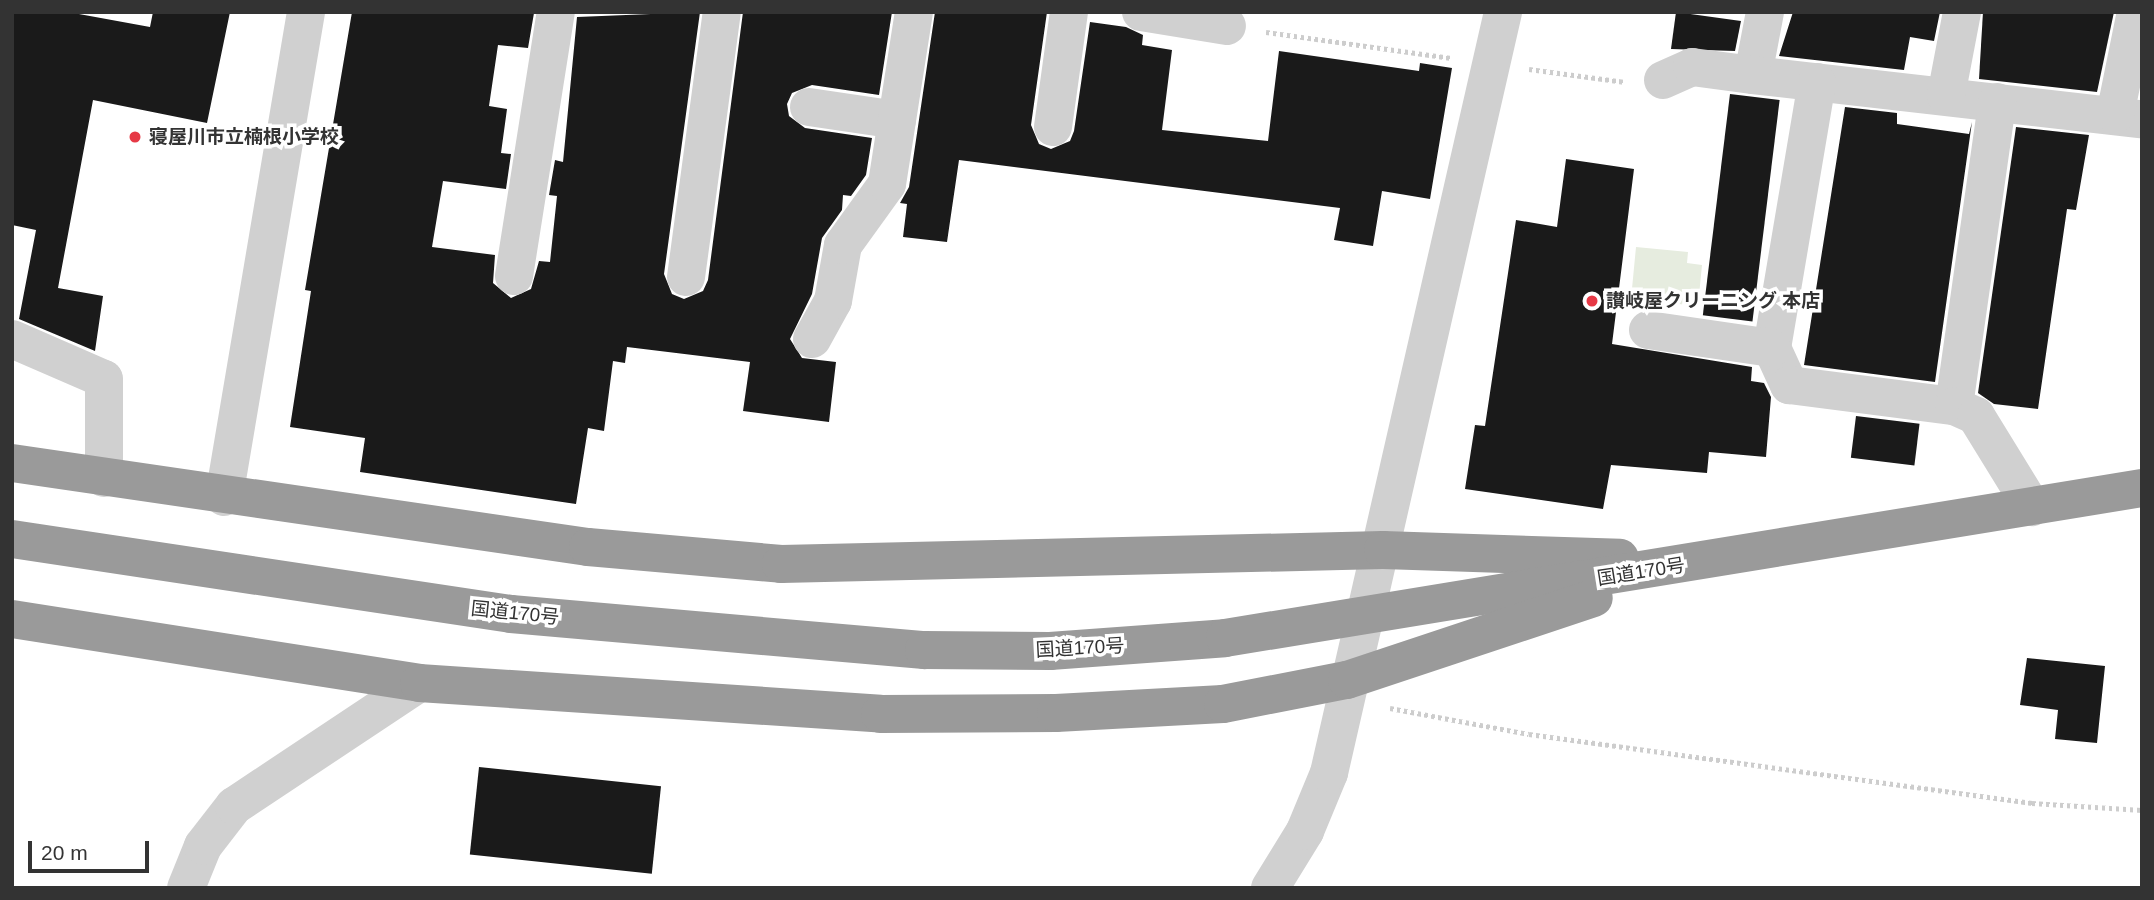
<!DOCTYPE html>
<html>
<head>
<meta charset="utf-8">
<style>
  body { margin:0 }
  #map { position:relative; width:2154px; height:900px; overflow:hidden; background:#fff; font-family:Helvetica,"Noto Sans JP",sans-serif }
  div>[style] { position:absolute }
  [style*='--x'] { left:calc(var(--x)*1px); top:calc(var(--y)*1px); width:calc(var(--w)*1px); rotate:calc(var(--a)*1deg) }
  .green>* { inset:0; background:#e6ecdf }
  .building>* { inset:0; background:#1a1a1a; transform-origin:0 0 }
  .path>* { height:4.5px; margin-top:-2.25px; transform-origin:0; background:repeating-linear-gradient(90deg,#cdcdcd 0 3.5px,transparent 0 7px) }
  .minor>* { height:38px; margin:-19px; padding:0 19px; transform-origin:19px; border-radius:19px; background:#d0d0d0 }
  .highway>* { height:38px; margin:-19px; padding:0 19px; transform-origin:19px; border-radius:19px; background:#9a9a9a }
  .dots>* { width:19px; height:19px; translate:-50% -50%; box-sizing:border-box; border:4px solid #fff; border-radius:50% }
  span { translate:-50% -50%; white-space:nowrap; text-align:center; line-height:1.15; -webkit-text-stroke:7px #fff; paint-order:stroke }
  .poi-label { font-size:19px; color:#333; font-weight:700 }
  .left { translate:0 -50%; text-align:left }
  .street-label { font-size:19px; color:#333 }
  .frame { position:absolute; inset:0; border:14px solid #333; pointer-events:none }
  .scale { position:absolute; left:28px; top:841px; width:121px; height:32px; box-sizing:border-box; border:4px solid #333; border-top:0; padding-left:9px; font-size:21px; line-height:24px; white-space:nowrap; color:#333; -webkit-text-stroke:5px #fff; paint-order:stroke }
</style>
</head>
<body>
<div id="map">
  <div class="green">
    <i style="clip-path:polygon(1636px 247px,1688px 252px,1687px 263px,1702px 265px,1698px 306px,1631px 299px)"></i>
  </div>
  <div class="building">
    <i style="clip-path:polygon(12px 12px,68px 12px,150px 27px,153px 12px,230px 12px,207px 123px,93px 100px,58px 288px,103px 296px,95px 351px,19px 319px,36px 230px,12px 225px)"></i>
    <i style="clip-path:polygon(352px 12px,534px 13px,528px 48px,498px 45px,489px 106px,507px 109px,501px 153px,511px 154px,506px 189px,443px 181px,432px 247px,495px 255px,493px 283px,511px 298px,531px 289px,539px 261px,550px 262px,557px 196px,549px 195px,555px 160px,563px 162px,577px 17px,700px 12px,664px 274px,672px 294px,684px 299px,703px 291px,708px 280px,743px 12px,892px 12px,879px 95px,812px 85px,792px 93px,787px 104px,789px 116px,805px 128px,872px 138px,866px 175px,851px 196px,843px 195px,842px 210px,822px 238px,812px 294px,790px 339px,802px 358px,836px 362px,829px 422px,743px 411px,750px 362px,627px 347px,625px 363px,613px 361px,604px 431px,588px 428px,576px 504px,360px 472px,365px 438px,290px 427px,311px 291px,305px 290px)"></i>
    <i style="clip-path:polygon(935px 12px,1047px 12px,1031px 125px,1039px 144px,1051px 149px,1070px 141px,1074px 131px,1090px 22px,1126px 27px,1143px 35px,1142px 45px,1172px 50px,1162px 130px,1268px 141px,1279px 51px,1419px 71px,1420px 63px,1452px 68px,1430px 199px,1382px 191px,1373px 246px,1334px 240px,1340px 208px,959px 160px,947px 242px,903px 237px,907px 204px,900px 203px,909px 187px)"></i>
    <i style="clip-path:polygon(1676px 12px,1741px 21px,1735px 51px,1671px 49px)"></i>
    <i style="clip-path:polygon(1793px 12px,1940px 12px,1934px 41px,1910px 37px,1904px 70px,1779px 56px)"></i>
    <i style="clip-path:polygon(1983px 12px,2114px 12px,2097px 92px,1979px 79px)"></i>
    <i style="left:1730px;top:94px;width:50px;height:223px;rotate:7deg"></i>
    <i style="clip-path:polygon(1845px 107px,1897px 113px,1897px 124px,1969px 134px,1972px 122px,1935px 382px,1804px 365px)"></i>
    <i style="clip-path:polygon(2016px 127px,2089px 135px,2076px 210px,2067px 209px,2038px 409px,1994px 404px,1978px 393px)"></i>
    <i style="clip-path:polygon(1566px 159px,1634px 169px,1612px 344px,1752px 367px,1751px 381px,1764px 383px,1771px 397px,1766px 457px,1709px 452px,1707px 473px,1611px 465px,1603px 509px,1465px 489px,1475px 425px,1485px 426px,1516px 220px,1557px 227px)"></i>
    <i style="left:1856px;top:416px;width:64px;height:42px;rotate:7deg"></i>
    <i style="clip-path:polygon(2027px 658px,2105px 666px,2097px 743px,2055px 739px,2058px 710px,2020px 705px)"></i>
    <i style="left:479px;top:767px;width:183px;height:88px;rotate:6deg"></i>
  </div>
  <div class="path">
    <i style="--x:1266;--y:32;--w:187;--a:8"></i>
    <i style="--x:1529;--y:69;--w:97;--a:7.7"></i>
    <i style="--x:1390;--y:708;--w:141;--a:10.6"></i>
    <i style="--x:1529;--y:734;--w:508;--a:7.81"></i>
    <i style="--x:2032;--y:803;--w:110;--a:3.6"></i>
  </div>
  <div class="minor">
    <i style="--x:1141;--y:12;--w:87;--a:9.2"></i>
    <i style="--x:1765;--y:12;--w:64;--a:100.8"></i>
    <i style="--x:1753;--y:75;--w:391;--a:6.5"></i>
    <i style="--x:1663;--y:80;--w:32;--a:-24"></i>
    <i style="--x:1692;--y:67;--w:62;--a:7.5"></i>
    <i style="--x:1817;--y:82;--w:270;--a:99.6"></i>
    <i style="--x:1772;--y:348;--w:41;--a:65.3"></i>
    <i style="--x:1789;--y:385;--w:166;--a:7.3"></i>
    <i style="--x:1954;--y:406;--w:307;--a:-81.9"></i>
    <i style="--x:1946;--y:96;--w:86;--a:-79.2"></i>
    <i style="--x:809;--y:107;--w:89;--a:8.4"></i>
    <i style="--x:2115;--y:115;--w:105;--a:-78.5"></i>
    <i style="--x:1053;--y:127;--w:116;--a:-82.1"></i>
    <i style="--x:514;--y:276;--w:267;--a:-81"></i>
    <i style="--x:686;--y:277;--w:267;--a:-82.3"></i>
    <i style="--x:1648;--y:330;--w:125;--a:8.3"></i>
    <i style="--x:12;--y:339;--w:100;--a:23.5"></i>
    <i style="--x:104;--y:379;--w:99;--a:90"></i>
    <i style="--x:812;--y:339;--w:43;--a:-61.1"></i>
    <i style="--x:833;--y:301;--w:57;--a:-79.9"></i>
    <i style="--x:843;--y:245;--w:75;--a:-54.2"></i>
    <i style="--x:887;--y:184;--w:174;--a:-81.1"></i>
    <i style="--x:1954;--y:406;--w:24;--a:24"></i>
    <i style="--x:1976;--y:416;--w:107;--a:58.4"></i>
    <i style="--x:224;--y:497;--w:492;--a:-80.4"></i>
    <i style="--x:186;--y:888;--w:45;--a:-68"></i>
    <i style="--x:203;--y:846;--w:51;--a:-52.2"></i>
    <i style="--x:234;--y:806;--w:222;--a:-33.6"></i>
    <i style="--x:1270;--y:888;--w:67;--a:-58.4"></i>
    <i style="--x:1305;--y:831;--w:63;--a:-67.5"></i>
    <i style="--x:1329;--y:773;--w:781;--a:-77.12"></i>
  </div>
  <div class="highway">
    <i style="--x:12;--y:463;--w:582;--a:8.3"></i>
    <i style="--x:588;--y:547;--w:194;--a:5"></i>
    <i style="--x:781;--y:564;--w:602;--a:-1.33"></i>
    <i style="--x:1383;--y:550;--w:237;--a:1.9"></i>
    <i style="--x:12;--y:539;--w:505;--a:8.55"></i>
    <i style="--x:511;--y:614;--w:415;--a:5"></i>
    <i style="--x:924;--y:650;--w:126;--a:0.5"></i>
    <i style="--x:1050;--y:651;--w:175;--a:-4.2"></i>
    <i style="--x:1225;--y:638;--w:929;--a:-9.29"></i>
    <i style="--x:12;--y:619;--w:412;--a:8.9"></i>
    <i style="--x:419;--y:683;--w:462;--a:3.8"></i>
    <i style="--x:880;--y:714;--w:176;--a:-0.3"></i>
    <i style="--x:1056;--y:713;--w:167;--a:-3.1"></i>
    <i style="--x:1223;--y:704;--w:126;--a:-11"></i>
    <i style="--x:1347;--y:680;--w:260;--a:-18.4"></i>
  </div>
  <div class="dots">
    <i style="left:135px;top:137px;background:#e63946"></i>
    <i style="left:1592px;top:301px;background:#e63946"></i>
  </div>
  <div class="poi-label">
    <span class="left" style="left:149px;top:137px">寝屋川市立楠根小学校</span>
    <span class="left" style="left:1606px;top:301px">讃岐屋クリーニング 本店</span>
  </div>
  <div class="street-label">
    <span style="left:1641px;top:572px;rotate:-9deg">国道170号</span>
    <span style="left:515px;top:613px;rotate:6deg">国道170号</span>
    <span style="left:1080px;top:648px;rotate:-3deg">国道170号</span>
  </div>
  <div class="frame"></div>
  <div class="scale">20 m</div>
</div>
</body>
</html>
